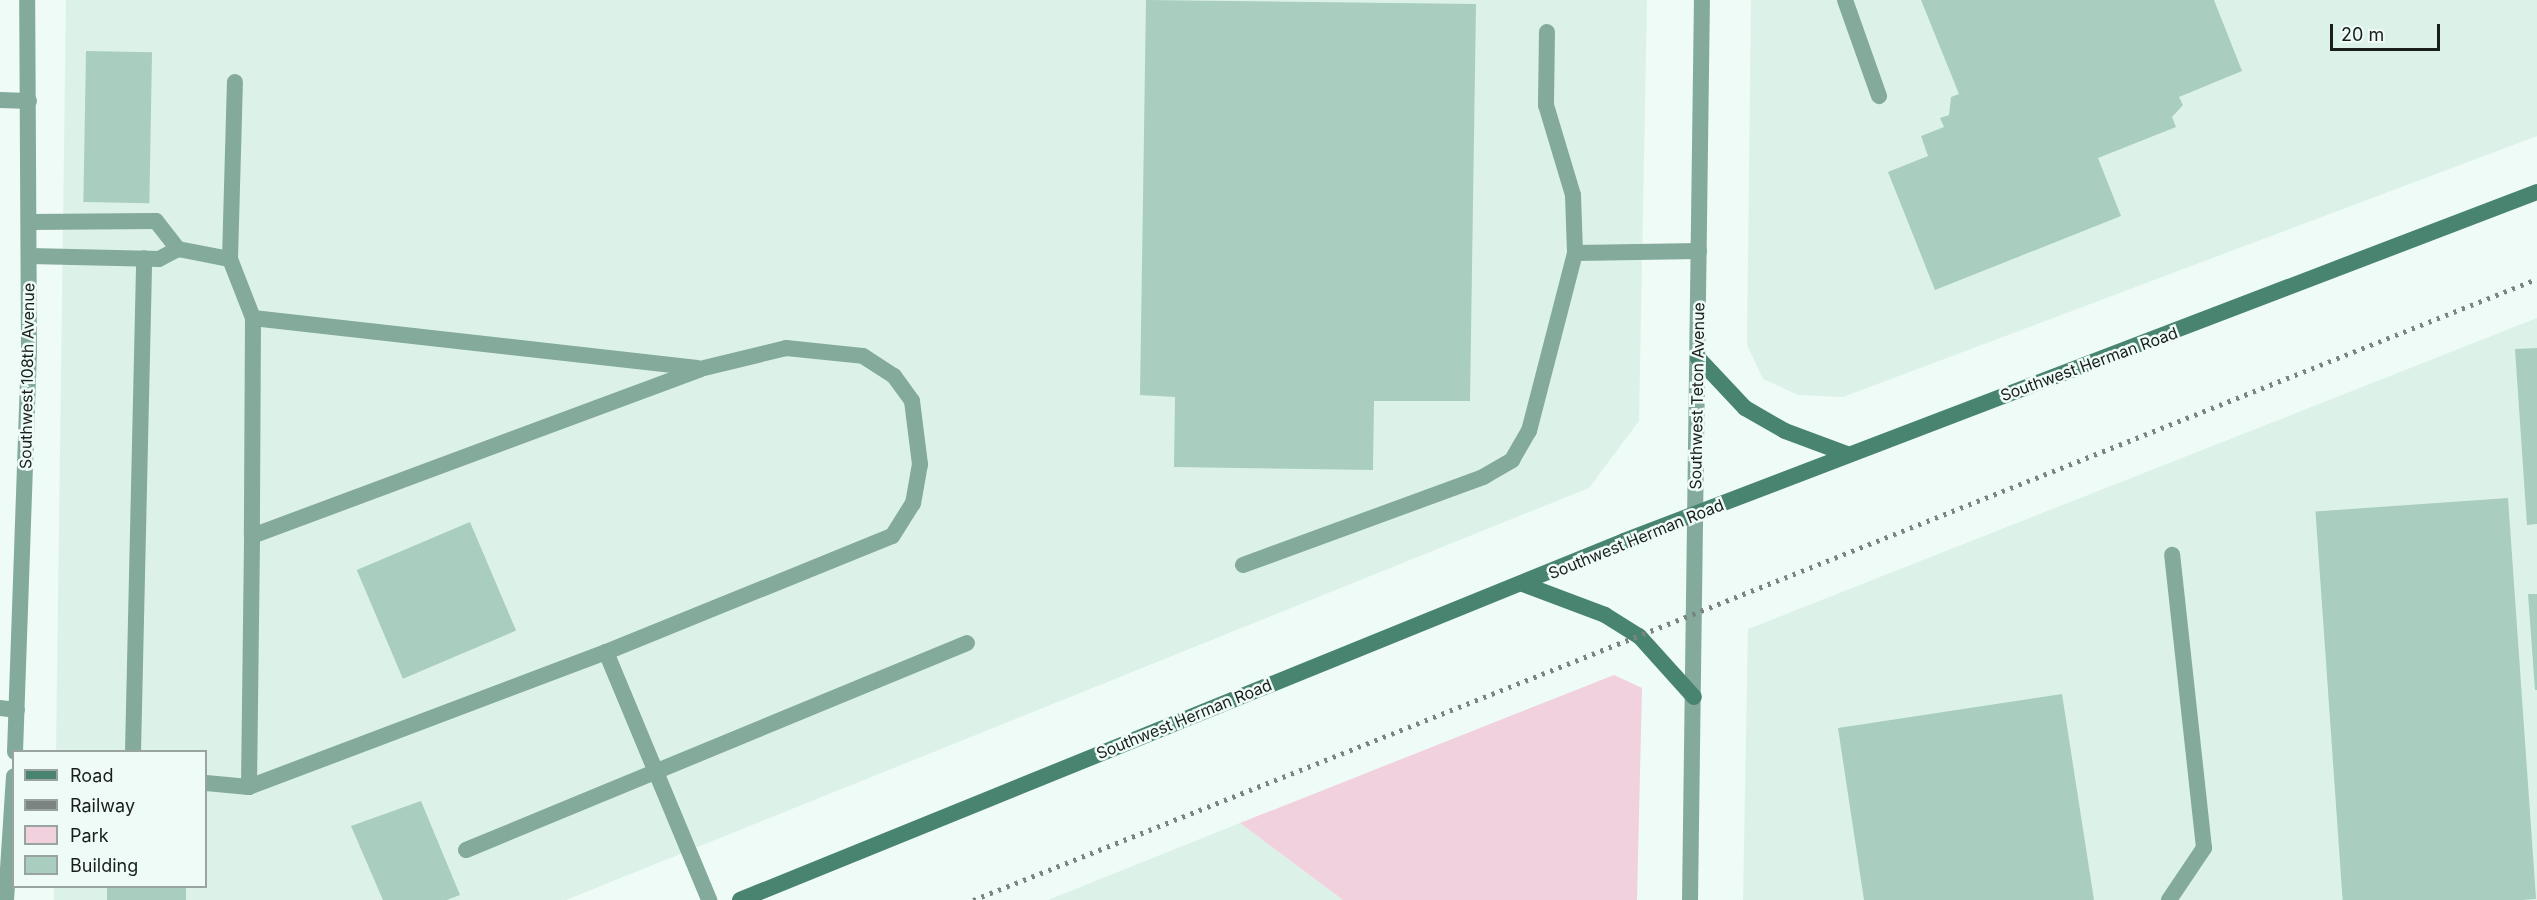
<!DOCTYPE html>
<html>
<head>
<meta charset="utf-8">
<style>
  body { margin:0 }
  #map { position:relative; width:2537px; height:900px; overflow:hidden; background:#eefbf6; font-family:Inter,sans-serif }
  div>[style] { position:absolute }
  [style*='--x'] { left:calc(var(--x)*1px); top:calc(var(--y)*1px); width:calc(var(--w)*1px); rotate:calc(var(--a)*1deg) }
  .built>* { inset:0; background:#dcf2e9 }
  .green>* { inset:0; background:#f2d1df }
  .building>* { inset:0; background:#a9cdbf; transform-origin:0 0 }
  .service>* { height:16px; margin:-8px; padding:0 8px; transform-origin:8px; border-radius:8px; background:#84aa9c }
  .tertiary>* { height:16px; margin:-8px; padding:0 8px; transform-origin:8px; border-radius:8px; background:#84aa9c }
  .secondary>* { height:16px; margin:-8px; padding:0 8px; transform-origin:8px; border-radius:8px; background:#498470 }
  .rail>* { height:4.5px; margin-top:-2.25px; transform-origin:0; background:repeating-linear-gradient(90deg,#7b8481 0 3px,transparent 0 9px) }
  span { translate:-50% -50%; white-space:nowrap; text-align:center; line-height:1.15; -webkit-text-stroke:5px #eefbf6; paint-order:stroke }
  .street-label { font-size:16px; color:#191e1c }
  .legend { position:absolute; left:12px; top:750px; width:195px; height:138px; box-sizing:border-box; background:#eefbf6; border:2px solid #99a39f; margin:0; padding:8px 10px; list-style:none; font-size:18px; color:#191e1c }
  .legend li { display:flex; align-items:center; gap:12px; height:30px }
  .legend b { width:30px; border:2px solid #99a39f }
  .scale { position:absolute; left:2330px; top:24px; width:110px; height:27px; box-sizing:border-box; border:3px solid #191e1c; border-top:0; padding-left:8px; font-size:18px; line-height:21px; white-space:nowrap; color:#191e1c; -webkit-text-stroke:4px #eefbf6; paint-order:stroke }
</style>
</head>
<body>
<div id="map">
  <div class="built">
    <i style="clip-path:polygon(66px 0,1647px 0,1639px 421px,1589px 488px,566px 900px,54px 900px,54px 887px,206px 886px,206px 752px,56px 751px)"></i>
    <i style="clip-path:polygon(1751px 0,2537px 0,2537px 136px,1843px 397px,1798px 395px,1763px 379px,1747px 345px)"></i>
    <i style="clip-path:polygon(2537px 318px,2537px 900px,1743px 900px,1748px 629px)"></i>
    <i style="clip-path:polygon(1240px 823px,1343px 900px,1048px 900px)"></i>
  </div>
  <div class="green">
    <i style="clip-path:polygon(1614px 675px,1642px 688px,1637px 900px,1343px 900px,1240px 823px)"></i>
  </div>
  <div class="building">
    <i style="clip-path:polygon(1146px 0,1476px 4px,1470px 401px,1374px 401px,1373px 470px,1174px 467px,1175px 397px,1140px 395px)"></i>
    <i style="clip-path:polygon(1921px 0,2214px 0,2242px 71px,2179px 97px,2183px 105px,2172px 117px,2176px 127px,2098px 158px,2121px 216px,1935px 290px,1888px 172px,1928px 156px,1921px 136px,1944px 127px,1940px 118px,1949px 115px,1951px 97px,1959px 94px)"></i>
    <i style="left:86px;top:51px;width:66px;height:151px;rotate:1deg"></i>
    <i style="clip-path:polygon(2537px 348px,2537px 524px,2527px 525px,2515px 349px)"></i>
    <i style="left:2508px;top:498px;width:402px;height:193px;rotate:86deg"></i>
    <i style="left:470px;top:522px;width:118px;height:123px;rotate:67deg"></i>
    <i style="clip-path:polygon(2528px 594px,2537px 594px,2537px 690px,2535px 690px)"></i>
    <i style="clip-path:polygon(2062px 694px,2094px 900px,1864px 900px,1838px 728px)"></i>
    <i style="clip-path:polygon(421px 801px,460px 895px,447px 900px,383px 900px,351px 826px)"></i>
    <i style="left:107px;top:886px;width:79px;height:14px"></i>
  </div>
  <div class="service">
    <i style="--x:1845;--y:0;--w:102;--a:70.5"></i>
    <i style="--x:1547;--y:32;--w:73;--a:90.8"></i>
    <i style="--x:1546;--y:105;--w:94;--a:73.3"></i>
    <i style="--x:1573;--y:195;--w:58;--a:88"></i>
    <i style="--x:1575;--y:253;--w:124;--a:-0.9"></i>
    <i style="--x:0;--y:100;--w:29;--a:2"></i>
    <i style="--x:30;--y:222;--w:126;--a:-0.5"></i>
    <i style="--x:156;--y:221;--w:36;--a:52"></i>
    <i style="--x:30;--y:256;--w:129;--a:1.3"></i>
    <i style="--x:159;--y:259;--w:21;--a:-28"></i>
    <i style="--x:178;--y:249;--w:53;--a:10.9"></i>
    <i style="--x:230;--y:259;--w:63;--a:68.7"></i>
    <i style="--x:253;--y:318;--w:218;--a:90.3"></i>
    <i style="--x:230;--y:259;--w:177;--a:-88.4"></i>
    <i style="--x:253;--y:318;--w:447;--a:6.4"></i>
    <i style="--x:786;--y:348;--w:77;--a:5.9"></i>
    <i style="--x:863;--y:356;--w:37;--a:33"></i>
    <i style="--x:894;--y:376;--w:31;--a:54"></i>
    <i style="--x:912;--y:401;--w:64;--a:82.8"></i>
    <i style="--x:920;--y:464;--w:40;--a:100"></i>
    <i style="--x:913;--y:503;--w:39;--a:122"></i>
    <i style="--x:892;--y:536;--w:309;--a:157.9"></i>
    <i style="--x:606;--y:652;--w:382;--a:159.3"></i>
    <i style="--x:249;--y:787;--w:251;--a:-89.3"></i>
    <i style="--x:252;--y:536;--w:478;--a:-20.4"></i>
    <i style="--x:700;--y:369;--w:89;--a:-13.7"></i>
    <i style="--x:1243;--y:565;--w:256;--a:-20.1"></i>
    <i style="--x:1483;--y:477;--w:34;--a:-30"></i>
    <i style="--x:1512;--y:460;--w:34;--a:-60"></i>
    <i style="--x:1529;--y:431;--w:184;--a:-75.5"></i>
    <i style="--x:606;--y:652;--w:269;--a:67.4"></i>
    <i style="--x:0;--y:708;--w:17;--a:7"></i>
    <i style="--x:133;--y:752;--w:494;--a:-88.7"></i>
    <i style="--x:206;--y:783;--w:43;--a:5.3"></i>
    <i style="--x:466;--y:850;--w:542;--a:-22.45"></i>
    <i style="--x:2169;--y:900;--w:63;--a:-56.1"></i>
    <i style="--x:2204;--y:848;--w:295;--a:-96.2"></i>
  </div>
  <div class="tertiary">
    <i style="--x:15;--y:752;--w:403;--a:-88"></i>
    <i style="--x:29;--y:349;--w:349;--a:-90.3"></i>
    <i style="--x:6;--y:900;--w:124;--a:-86.3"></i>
    <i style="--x:1690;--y:900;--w:900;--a:-89.24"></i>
  </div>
  <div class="secondary">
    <i style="--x:1698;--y:358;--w:69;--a:46.8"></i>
    <i style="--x:1745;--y:408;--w:46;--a:29.9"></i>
    <i style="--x:1785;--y:431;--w:66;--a:20.4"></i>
    <i style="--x:1523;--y:584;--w:88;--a:20.7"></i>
    <i style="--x:1605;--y:615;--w:40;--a:32"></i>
    <i style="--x:1639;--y:636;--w:82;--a:48"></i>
    <i style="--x:740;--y:900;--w:954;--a:-22.1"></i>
    <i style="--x:1624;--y:541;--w:977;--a:-20.92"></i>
  </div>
  <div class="rail">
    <i style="--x:973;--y:900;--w:1683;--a:-21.66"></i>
  </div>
  <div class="street-label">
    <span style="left:2089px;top:364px;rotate:-20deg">Southwest Herman Road</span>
    <span style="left:27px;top:376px;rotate:-89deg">Southwest 108th Avenue</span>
    <span style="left:1697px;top:396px;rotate:-89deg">Southwest Teton Avenue</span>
    <span style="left:1636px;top:539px;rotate:-22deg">Southwest Herman Road</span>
    <span style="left:1184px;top:719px;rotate:-22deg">Southwest Herman Road</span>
  </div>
  <ul class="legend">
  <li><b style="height:8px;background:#498470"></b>Road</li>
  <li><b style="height:8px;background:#7b8481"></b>Railway</li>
  <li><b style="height:16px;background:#f2d1df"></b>Park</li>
  <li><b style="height:16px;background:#a9cdbf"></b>Building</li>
  </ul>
  <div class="scale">20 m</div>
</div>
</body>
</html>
